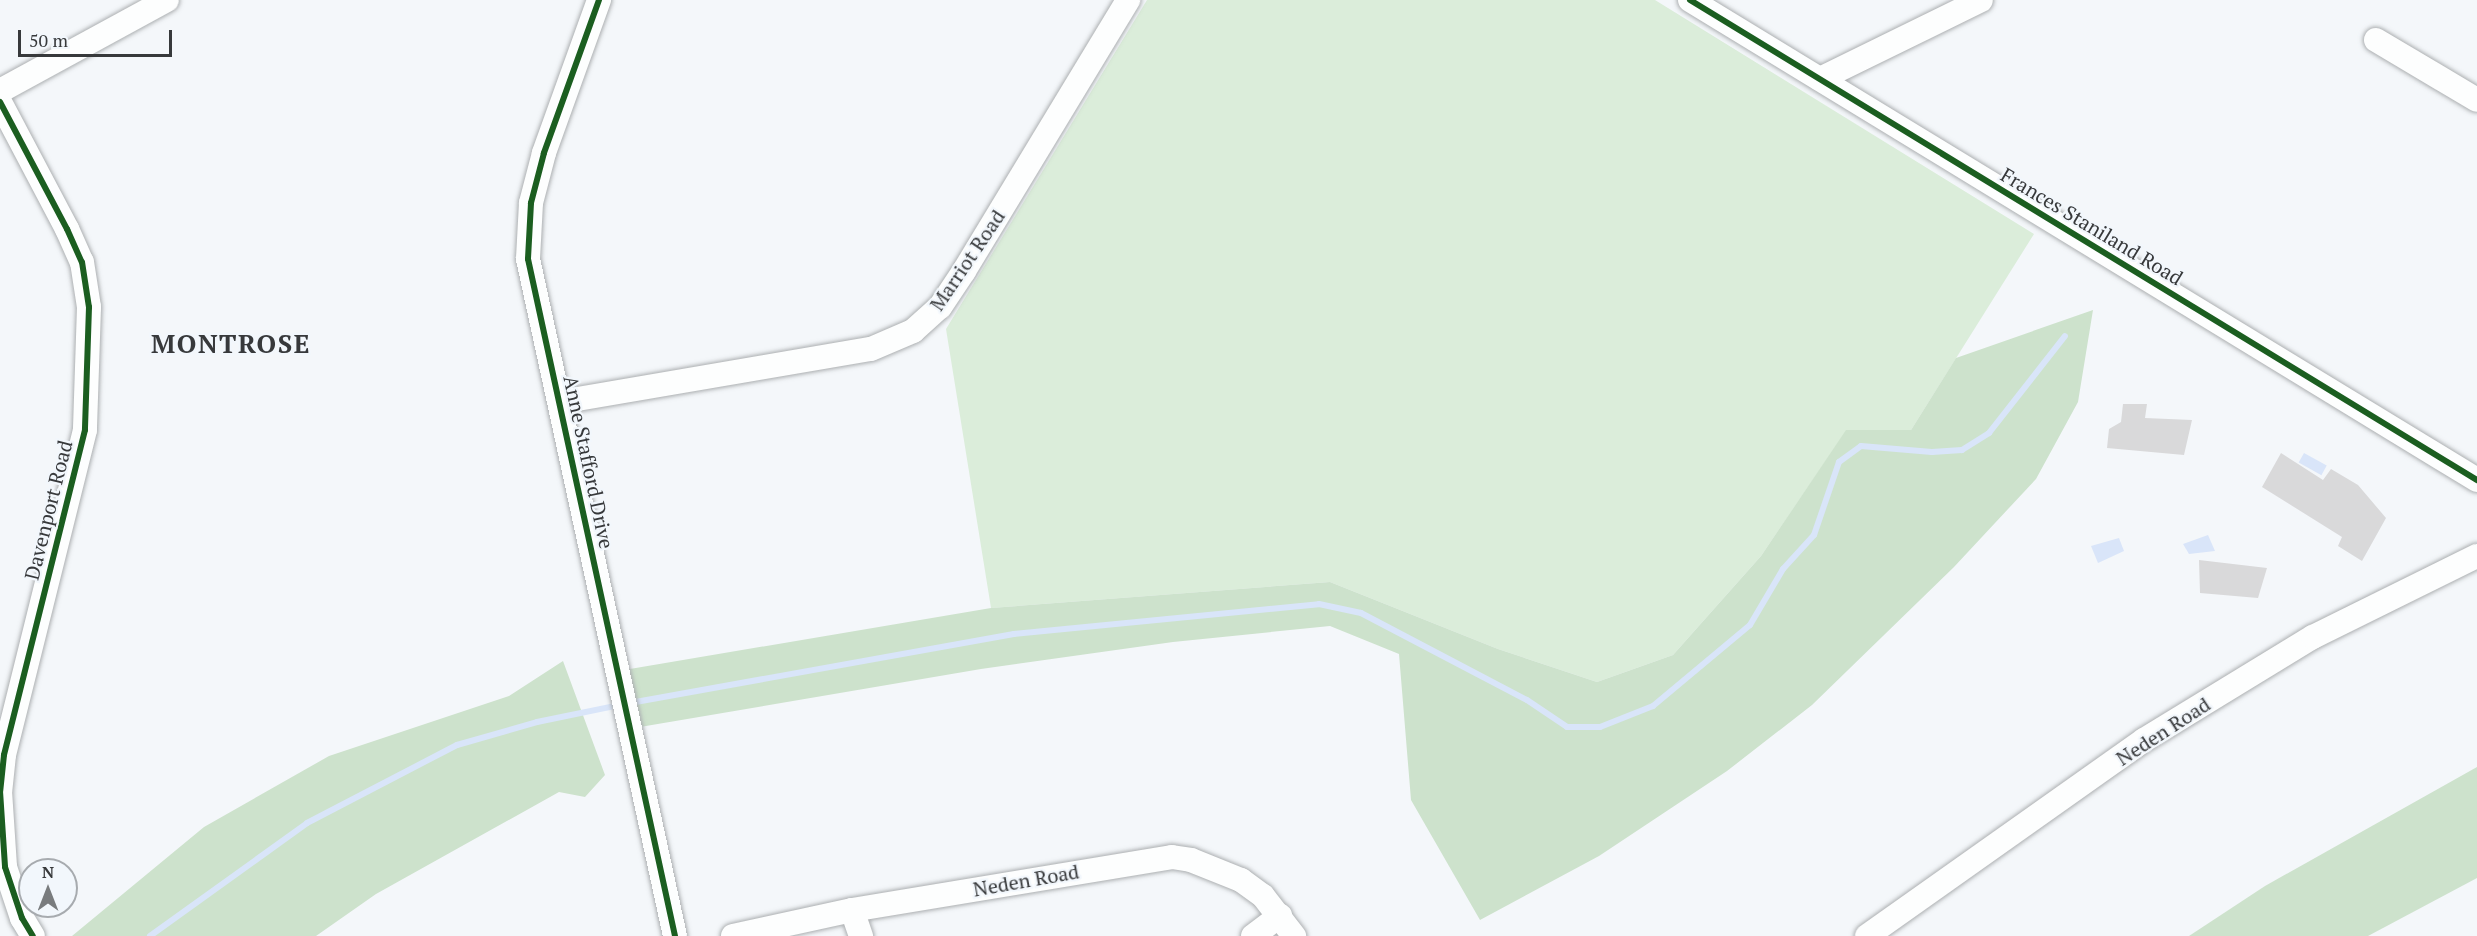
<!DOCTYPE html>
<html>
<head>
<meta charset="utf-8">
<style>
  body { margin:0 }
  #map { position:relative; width:2477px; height:936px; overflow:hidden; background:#f4f7fa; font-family:"PT Serif",serif }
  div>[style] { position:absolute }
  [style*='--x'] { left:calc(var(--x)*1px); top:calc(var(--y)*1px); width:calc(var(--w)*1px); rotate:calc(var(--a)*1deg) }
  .green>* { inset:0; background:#dbedda }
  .forest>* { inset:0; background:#cde2cc }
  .water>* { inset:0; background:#d9e5f9; transform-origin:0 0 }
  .stream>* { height:6px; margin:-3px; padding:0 3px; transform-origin:3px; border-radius:3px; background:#d9e5f9 }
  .building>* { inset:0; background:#d9d9da }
  .roads { filter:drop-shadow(0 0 2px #acafb1) drop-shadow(0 0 2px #acafb1) }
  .minor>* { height:24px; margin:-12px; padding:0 12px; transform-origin:12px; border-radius:12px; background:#fdfefe }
  .cycleway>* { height:6px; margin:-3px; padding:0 3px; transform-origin:3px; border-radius:3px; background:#1b5e20 }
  span { translate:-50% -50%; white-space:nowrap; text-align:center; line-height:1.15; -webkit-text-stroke:4.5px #f2f7fc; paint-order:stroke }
  .street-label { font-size:20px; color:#37393b }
  .district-label { font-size:26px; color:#37393b; font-weight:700; letter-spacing:1.5px }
  .north { position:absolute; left:18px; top:858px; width:60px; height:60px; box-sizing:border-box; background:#f2f7fc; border:2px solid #a7abaf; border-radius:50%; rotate:0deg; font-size:16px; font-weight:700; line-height:24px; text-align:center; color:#37393b }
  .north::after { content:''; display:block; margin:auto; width:21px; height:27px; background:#797c7e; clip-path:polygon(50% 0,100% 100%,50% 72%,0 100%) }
  .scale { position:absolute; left:18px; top:30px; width:154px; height:27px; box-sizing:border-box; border:3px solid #37393b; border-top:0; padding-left:8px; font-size:18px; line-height:21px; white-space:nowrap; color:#37393b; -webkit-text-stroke:4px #f2f7fc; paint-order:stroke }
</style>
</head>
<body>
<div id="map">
  <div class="green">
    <i style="clip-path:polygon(1147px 0,1655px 0,2034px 234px,1911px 430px,1846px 431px,1761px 556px,1673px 655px,1597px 682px,1498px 649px,1330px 582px,991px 608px,946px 329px)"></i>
  </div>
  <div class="forest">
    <i style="clip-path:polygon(2093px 310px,2078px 402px,2036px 479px,1954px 567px,1812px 705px,1727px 771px,1599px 856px,1480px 920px,1411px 800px,1399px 654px,1330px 626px,1173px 642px,981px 669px,640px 727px,624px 670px,991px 608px,1330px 582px,1498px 649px,1597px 682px,1673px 655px,1761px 556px,1846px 430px,1911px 430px,1956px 358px)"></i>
    <i style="clip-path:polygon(563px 661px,605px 775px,585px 797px,559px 792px,376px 894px,316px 936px,72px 936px,204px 827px,329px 756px,509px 696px)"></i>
    <i style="clip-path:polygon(2477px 767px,2477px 878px,2368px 936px,2189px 936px,2265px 886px)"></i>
  </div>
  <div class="water">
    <i style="left:2304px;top:453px;width:26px;height:11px;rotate:29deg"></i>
    <i style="clip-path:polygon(2208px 535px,2215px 551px,2189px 554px,2183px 544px)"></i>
    <i style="clip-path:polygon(2119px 538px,2124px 551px,2098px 563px,2091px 546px)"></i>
  </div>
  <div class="stream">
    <i style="--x:630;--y:703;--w:390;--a:-10.2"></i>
    <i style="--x:1014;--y:634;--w:306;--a:-5.6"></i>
    <i style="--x:1319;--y:604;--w:43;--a:12.1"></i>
    <i style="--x:1361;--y:613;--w:187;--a:27.7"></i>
    <i style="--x:1527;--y:700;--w:48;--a:34"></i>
    <i style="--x:1567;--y:727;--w:33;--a:0"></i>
    <i style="--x:1600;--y:727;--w:57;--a:-21.6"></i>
    <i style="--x:1653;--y:706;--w:126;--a:-39.9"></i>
    <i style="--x:1750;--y:625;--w:65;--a:-59.5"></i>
    <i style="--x:1783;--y:569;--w:46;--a:-47.6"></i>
    <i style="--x:1814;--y:535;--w:77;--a:-71.1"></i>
    <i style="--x:1839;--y:462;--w:27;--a:-36"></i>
    <i style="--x:1861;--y:446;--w:71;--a:4.8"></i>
    <i style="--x:1932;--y:452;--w:30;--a:-4"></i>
    <i style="--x:1962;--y:450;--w:32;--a:-32"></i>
    <i style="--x:1989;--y:433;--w:123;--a:-51.9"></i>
    <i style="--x:150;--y:936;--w:193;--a:-35.7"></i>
    <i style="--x:307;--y:823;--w:169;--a:-27.5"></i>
    <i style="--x:457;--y:745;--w:83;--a:-16"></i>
    <i style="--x:537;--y:722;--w:85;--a:-11.6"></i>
  </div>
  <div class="building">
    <i style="clip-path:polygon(2123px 404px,2147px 404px,2145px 418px,2192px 420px,2184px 455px,2107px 448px,2109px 429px,2121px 422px)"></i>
    <i style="clip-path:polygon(2281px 453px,2323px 480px,2331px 469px,2358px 485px,2386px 518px,2362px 561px,2338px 546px,2342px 537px,2262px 487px)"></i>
    <i style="clip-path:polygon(2199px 560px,2267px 568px,2258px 598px,2200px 593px)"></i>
  </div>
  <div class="roads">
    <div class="minor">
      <i style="--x:599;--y:0;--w:163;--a:109.8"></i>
      <i style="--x:544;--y:153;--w:52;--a:104.6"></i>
      <i style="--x:531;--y:203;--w:56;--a:93.1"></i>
      <i style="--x:528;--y:259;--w:693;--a:77.75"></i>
      <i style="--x:1690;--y:0;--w:922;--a:31.38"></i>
      <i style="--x:2376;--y:40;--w:117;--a:30.7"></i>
      <i style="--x:1820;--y:79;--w:179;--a:-26.1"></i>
      <i style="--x:0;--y:91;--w:190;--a:-28.6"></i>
      <i style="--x:0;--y:102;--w:144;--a:62.2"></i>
      <i style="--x:67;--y:229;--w:36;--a:66"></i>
      <i style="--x:82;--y:262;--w:46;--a:81.2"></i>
      <i style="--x:89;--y:307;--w:123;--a:91.9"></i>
      <i style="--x:85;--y:430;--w:335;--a:104"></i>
      <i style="--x:4;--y:755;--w:36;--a:96"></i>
      <i style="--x:0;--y:791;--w:76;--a:86.2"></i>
      <i style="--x:5;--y:867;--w:54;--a:71.6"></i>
      <i style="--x:22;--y:918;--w:21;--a:59"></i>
      <i style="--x:560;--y:402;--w:315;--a:-9.7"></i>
      <i style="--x:871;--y:349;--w:46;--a:-23.2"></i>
      <i style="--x:913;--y:331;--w:36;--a:-42"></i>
      <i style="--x:940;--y:307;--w:43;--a:-56.3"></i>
      <i style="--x:964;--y:271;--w:317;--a:-58.8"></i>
      <i style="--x:852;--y:910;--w:28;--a:71"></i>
      <i style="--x:733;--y:936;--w:122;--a:-12.3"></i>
      <i style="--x:852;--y:910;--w:324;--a:-9.4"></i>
      <i style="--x:1172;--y:857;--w:19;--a:9"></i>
      <i style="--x:1191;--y:860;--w:54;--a:21.8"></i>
      <i style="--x:1241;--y:880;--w:27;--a:36"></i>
      <i style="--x:1263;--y:896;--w:51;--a:52.2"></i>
      <i style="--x:1253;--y:936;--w:34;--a:-37"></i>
      <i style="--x:1867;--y:936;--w:339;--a:-35.3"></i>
      <i style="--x:2144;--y:740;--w:198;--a:-31.4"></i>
      <i style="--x:2313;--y:637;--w:183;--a:-26.3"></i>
    </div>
  </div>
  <div class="cycleway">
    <i style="--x:599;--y:0;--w:163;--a:109.8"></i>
    <i style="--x:544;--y:153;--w:52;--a:104.6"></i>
    <i style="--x:531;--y:203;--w:56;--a:93.1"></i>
    <i style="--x:528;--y:259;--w:693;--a:77.75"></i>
    <i style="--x:1690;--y:0;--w:922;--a:31.38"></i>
    <i style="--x:0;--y:102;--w:144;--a:62.2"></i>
    <i style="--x:67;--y:229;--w:36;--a:66"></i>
    <i style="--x:82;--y:262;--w:46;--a:81.2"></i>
    <i style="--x:89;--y:307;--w:123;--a:91.9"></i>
    <i style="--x:85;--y:430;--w:335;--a:104"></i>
    <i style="--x:4;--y:755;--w:36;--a:96"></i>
    <i style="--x:0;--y:791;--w:76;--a:86.2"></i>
    <i style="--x:5;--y:867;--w:54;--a:71.6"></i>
    <i style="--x:22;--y:918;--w:21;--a:59"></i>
  </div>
  <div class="street-label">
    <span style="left:2092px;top:226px;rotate:31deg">Frances Staniland Road</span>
    <span style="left:967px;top:260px;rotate:-56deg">Marriot Road</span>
    <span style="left:589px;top:462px;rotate:78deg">Anne Stafford Drive</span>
    <span style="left:48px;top:510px;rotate:-76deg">Davenport Road</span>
    <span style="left:2163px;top:731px;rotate:-33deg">Neden Road</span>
    <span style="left:1026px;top:880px;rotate:-10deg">Neden Road</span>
  </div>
  <div class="district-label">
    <span style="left:231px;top:344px">MONTROSE</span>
  </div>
  <div class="north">N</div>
  <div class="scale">50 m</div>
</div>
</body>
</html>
